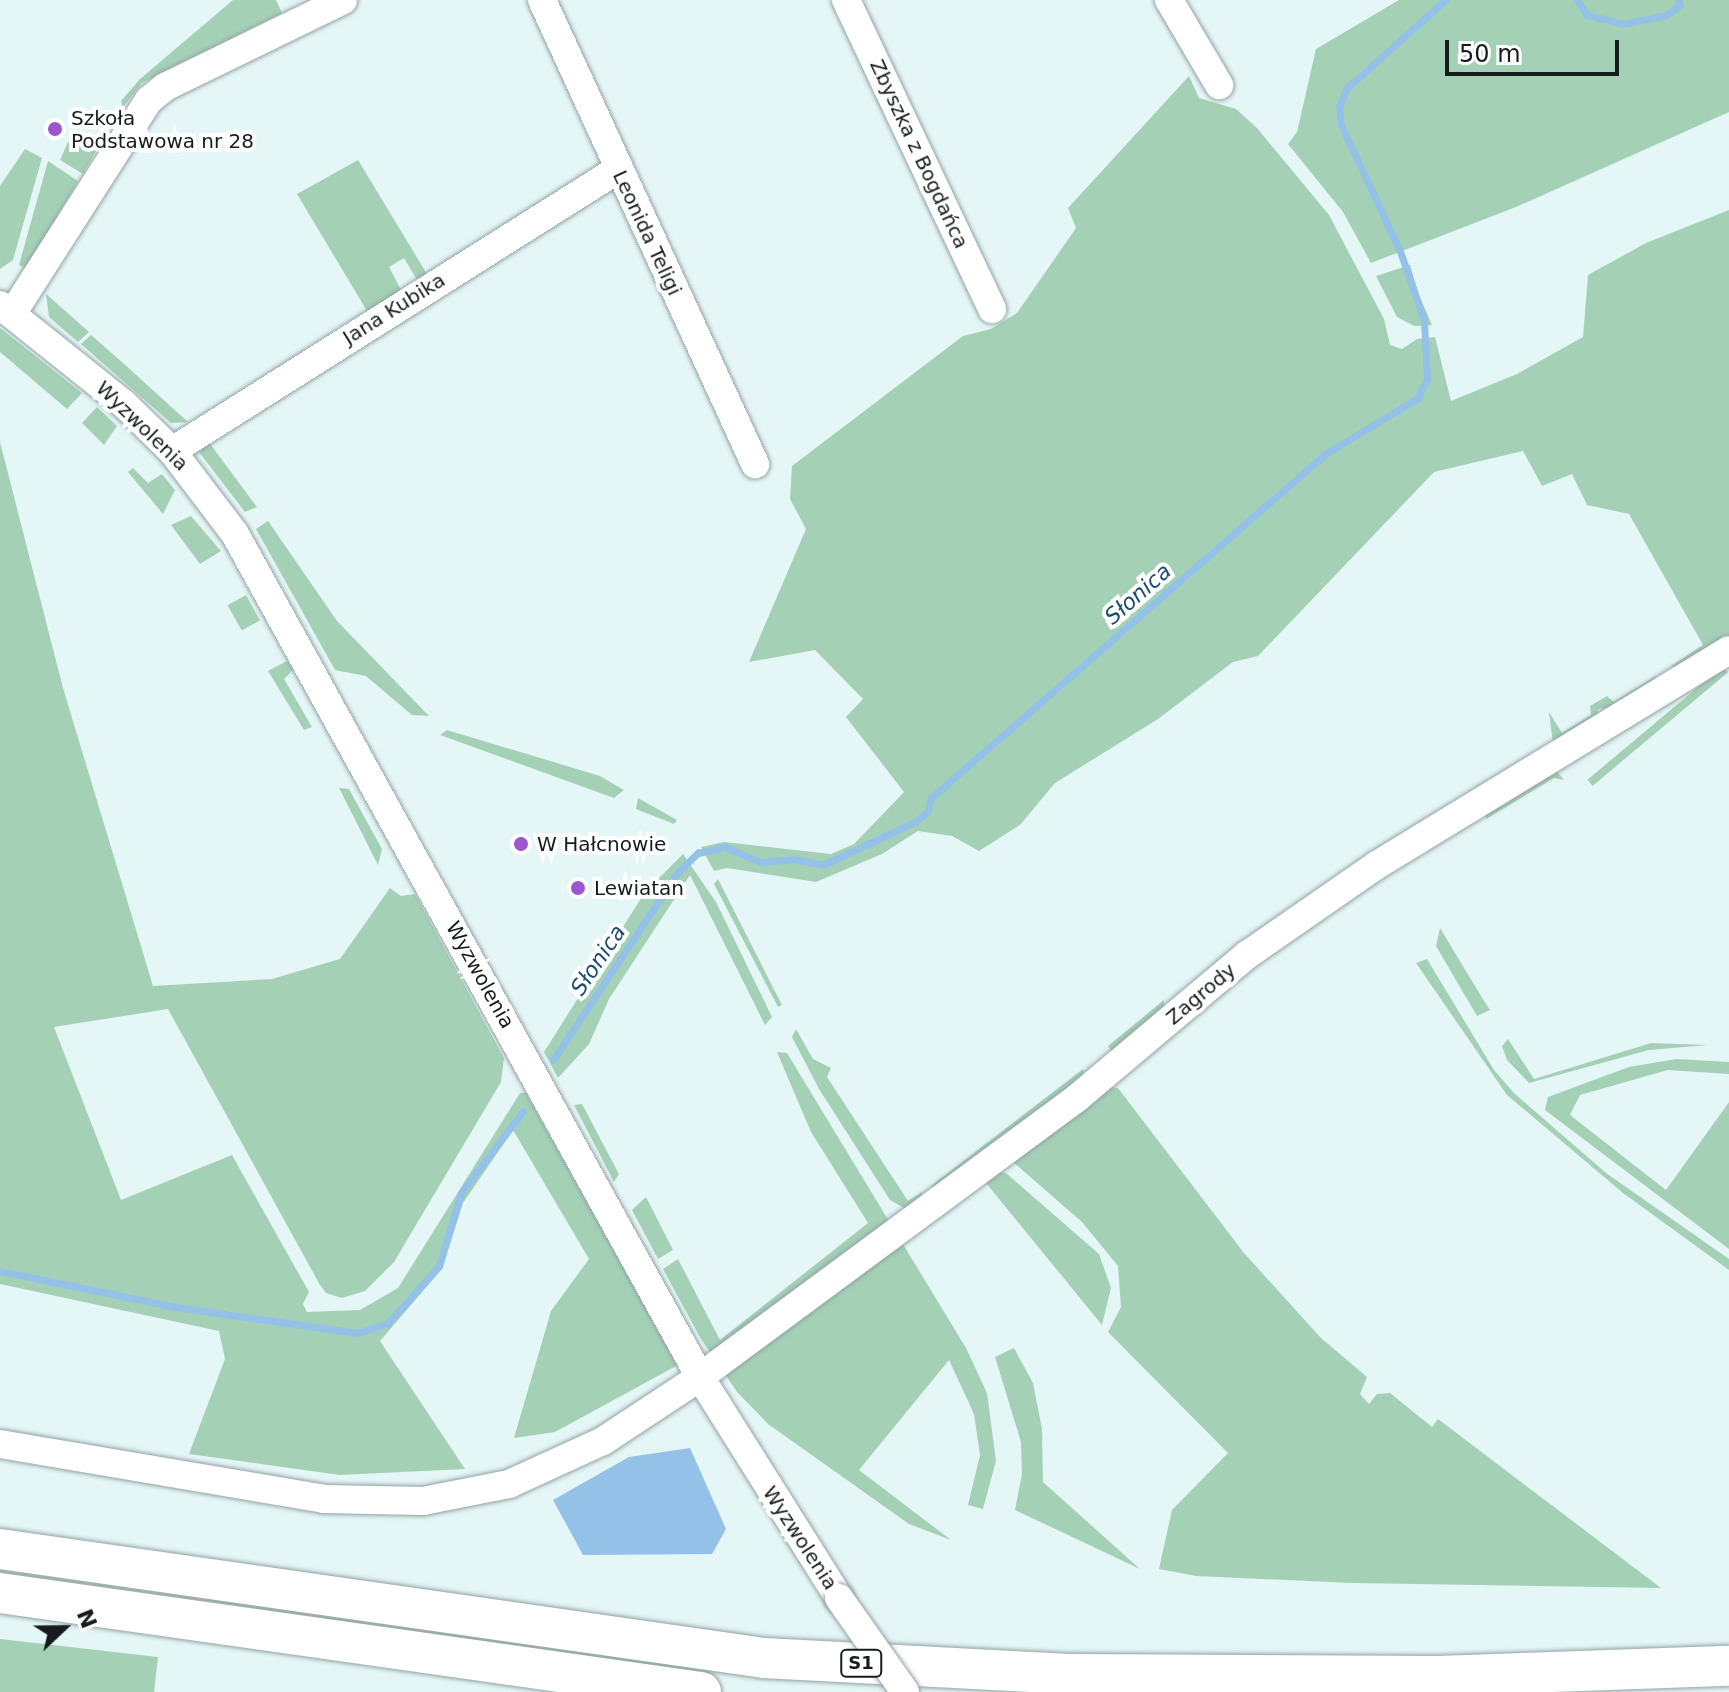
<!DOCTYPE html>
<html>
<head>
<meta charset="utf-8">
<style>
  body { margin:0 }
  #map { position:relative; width:1729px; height:1692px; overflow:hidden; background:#e5f6f7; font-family:"DejaVu Sans",sans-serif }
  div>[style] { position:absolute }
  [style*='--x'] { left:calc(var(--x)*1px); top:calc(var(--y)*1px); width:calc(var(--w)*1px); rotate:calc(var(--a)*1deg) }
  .green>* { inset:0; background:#a4d1b6; transform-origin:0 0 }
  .water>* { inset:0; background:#93c1e7 }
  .stream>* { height:7px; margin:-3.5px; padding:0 3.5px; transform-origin:3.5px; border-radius:3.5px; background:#93c1e7 }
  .roads { filter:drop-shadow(0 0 2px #93a3a4) drop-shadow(0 0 2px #93a3a4) }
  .minor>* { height:28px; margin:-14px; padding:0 14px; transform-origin:14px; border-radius:14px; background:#fff }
  .highway>* { height:40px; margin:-20px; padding:0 20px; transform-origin:20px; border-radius:20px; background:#fff }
  .bridges { filter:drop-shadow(0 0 2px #93a3a4) drop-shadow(0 0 2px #93a3a4) }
  .minor-bridge>* { height:28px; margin:-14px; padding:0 14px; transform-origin:14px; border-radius:14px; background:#fff }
  .dots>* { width:22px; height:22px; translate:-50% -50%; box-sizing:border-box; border:4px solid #fff; border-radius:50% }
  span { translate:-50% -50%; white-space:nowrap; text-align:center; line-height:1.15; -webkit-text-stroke:8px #fff; paint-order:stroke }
  .shield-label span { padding:2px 6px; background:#fff; border:2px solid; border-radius:6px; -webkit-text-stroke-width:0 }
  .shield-label { font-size:18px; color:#161c1c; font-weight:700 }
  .poi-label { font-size:20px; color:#161c1c }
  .left { translate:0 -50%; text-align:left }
  .street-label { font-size:20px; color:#161c1c }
  .water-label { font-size:22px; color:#1b4d73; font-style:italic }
  .north { position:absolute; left:24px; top:1588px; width:80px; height:80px; -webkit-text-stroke:6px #fff; paint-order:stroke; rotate:68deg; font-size:22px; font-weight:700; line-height:32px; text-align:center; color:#161c1c }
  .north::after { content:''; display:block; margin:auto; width:28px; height:36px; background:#161c1c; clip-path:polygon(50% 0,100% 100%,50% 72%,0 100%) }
  .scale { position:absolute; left:1445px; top:40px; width:174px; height:36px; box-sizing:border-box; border:4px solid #161c1c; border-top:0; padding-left:10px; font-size:24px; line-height:28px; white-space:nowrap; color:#161c1c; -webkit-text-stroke:6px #fff; paint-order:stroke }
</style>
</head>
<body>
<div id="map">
  <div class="green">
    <i style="clip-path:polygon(233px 0,276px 0,282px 13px,142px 83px,123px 107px,121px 101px,140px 79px)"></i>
    <i style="clip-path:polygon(1399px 0,1729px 0,1729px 112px,1516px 207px,1371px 263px,1343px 212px,1288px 144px,1297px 132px,1316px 49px)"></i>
    <i style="clip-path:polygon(1189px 76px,1199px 98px,1236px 109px,1257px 128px,1329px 215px,1384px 319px,1390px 345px,1402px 349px,1417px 339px,1435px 337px,1451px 401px,1517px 374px,1583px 337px,1588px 275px,1646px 243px,1729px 210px,1729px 638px,1679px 669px,1671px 666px,1703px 645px,1629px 514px,1587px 505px,1572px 474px,1542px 486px,1523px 451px,1434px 472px,1258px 656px,1233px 662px,1158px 719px,1055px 783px,1020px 825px,979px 851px,952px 836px,918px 831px,882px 854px,816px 882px,727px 868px,714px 871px,701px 847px,724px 842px,831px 854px,854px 844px,904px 792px,846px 717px,863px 699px,815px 650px,749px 662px,806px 529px,790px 499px,792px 466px,963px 336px,991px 329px,1017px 313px,1076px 228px,1068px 208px)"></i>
    <i style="clip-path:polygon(68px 142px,96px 151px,83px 174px,60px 160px)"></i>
    <i style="clip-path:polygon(25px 149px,42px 158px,13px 260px,0 269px,0 186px)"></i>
    <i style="clip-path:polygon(358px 160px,427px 274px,417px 280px,404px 258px,389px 267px,401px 290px,367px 311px,297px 194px)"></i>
    <i style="clip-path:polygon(48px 161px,78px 181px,26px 269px,19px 265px)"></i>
    <i style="clip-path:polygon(1410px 265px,1419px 295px,1432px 325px,1414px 326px,1397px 317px,1376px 276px)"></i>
    <i style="clip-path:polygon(46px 294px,89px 332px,78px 342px,49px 317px)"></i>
    <i style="clip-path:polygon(0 328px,82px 393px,67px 409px,0 352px)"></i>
    <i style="clip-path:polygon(91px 335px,123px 363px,188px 422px,171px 423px,81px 344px)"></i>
    <i style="clip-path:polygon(97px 407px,117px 426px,104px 445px,82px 423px)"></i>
    <i style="clip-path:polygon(202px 440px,208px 441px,257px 507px,245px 512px,199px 452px)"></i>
    <i style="clip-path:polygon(0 442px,63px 688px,153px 986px,272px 979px,340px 959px,390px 888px,401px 896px,415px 894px,504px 1058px,501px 1082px,394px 1262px,365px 1291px,342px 1298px,326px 1293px,320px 1285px,168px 1009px,54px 1027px,121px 1200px,232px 1155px,309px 1292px,303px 1304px,307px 1312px,360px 1310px,398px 1288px,520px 1093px,526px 1093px,678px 1365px,555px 1432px,514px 1438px,551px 1311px,589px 1259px,513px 1130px,463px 1203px,442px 1269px,380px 1341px,465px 1469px,340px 1475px,189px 1454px,225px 1359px,219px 1331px,0 1284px)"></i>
    <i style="clip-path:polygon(133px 468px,148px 483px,162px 474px,175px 490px,163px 514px,128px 472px)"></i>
    <i style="clip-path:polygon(191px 516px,221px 551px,200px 564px,171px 525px)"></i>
    <i style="clip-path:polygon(268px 521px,337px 621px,429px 716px,412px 715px,366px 676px,335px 670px,256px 529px)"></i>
    <i style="left:246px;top:595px;width:29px;height:21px;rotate:61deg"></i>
    <i style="clip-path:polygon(287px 661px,293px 670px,284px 679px,312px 727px,304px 730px,268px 671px)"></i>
    <i style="left:1723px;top:666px;width:8px;height:177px;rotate:50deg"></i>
    <i style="clip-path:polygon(1656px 676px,1654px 685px,1617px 707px,1598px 709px,1597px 720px,1553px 743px,1549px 712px,1562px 733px,1591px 715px,1590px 706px,1607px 696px,1614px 702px)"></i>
    <i style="clip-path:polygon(447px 730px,600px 776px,624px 790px,614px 798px,440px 735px)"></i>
    <i style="clip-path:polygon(1555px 769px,1564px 780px,1554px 778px,1486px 819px,1485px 812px)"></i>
    <i style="clip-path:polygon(339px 788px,349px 789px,382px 849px,378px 865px)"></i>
    <i style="clip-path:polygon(638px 798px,677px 820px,674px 824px,636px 809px)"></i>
    <i style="clip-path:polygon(683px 854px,716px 902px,772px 1017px,765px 1025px,690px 875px,609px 999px,589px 1044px,558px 1078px,544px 1052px,645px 892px)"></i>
    <i style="clip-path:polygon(718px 879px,782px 1005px,778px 1007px,714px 884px)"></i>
    <i style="clip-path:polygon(1440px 928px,1481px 996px,1490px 1010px,1477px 1016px,1436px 946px)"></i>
    <i style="clip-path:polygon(1427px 959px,1494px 1070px,1514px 1093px,1606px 1173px,1729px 1259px,1729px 1270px,1623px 1193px,1507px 1095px,1416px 963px)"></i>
    <i style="clip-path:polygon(1164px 1000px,1164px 1008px,1113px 1053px,1108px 1046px)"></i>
    <i style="clip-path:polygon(796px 1029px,813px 1059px,831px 1068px,827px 1077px,908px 1201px,922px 1192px,923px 1198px,906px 1209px,890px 1200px,819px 1089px,792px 1037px)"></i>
    <i style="clip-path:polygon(1508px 1039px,1534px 1079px,1651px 1043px,1708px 1045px,1649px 1050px,1529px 1083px,1507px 1060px,1502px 1046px)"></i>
    <i style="clip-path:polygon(777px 1052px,787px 1053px,966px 1348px,987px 1393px,996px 1461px,983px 1509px,968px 1505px,980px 1455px,974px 1414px,949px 1360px,859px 1470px,951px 1540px,909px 1524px,768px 1424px,737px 1392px,701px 1339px,663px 1269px,678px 1259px,720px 1340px,868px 1223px,811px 1132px)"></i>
    <i style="clip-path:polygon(1676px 1059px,1729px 1062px,1729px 1074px,1668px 1070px,1580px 1095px,1570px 1115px,1666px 1190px,1729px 1102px,1729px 1249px,1545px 1110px,1548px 1097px,1629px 1067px)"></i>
    <i style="clip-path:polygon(1083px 1069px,1084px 1078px,937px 1187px,931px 1186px)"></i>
    <i style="clip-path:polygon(1110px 1087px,1118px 1088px,1244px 1253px,1321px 1338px,1367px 1377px,1360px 1394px,1369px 1404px,1377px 1394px,1390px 1393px,1432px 1427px,1438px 1419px,1661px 1588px,1352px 1583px,1196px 1576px,1159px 1569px,1172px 1510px,1228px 1453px,1108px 1332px,1121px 1307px,1118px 1266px,1082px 1222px,1012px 1161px)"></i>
    <i style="clip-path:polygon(582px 1104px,619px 1174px,614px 1182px,574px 1105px)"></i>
    <i style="clip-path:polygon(998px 1172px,1006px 1173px,1099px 1254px,1111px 1288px,1102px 1325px,986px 1183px)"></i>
    <i style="clip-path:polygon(646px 1197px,673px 1250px,658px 1259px,632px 1210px)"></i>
    <i style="clip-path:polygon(1014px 1348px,1033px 1383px,1042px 1429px,1043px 1482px,1140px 1569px,1015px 1510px,1022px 1474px,1021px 1442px,995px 1357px)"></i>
    <i style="clip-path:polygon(0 1639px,158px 1657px,154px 1692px,0 1692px)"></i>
  </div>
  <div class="water">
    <i style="clip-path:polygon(690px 1448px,726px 1529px,712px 1554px,583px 1555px,553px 1500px,629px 1457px)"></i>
  </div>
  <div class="stream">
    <i style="--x:1577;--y:0;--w:18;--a:56"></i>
    <i style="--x:1587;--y:15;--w:37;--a:14"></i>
    <i style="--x:1623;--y:24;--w:44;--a:-11.8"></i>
    <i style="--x:1666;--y:15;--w:17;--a:-36"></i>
    <i style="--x:1680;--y:5;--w:5;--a:-112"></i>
    <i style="--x:553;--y:1060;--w:226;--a:-56.4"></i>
    <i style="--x:678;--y:872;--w:28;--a:-44"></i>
    <i style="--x:698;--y:853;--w:28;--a:-13"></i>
    <i style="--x:725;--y:847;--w:39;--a:23"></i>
    <i style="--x:761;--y:862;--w:32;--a:-5"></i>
    <i style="--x:793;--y:859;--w:31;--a:11"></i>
    <i style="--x:823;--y:865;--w:102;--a:-25.1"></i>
    <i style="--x:915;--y:822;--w:16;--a:-40"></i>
    <i style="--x:927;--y:812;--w:15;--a:-74"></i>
    <i style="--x:931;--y:798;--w:523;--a:-41.12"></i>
    <i style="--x:1325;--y:454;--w:109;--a:-31.1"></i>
    <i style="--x:1418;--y:398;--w:22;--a:-66"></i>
    <i style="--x:1427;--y:378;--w:58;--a:-93"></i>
    <i style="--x:1424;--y:320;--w:73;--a:-109.2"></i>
    <i style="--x:1400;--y:251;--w:139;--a:-115.1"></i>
    <i style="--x:1341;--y:125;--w:19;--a:-96"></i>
    <i style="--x:1339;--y:106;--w:20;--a:-66"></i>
    <i style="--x:1347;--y:88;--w:132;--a:-41.9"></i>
    <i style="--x:0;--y:1271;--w:179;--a:11.6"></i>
    <i style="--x:175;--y:1307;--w:184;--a:8.1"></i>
    <i style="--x:357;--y:1333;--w:33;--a:-18"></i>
    <i style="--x:388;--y:1323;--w:76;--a:-48.2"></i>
    <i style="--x:439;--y:1266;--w:76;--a:-73.2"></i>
    <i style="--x:461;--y:1193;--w:103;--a:-52.9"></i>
  </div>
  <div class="roads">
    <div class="minor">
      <i style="--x:542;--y:0;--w:511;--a:65.34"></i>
      <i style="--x:846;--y:0;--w:342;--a:64.7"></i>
      <i style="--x:1169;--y:0;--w:99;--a:59.5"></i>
      <i style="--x:0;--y:305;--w:159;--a:38.6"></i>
      <i style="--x:124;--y:404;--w:67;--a:44.4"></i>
      <i style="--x:172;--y:451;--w:104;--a:52.8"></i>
      <i style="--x:235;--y:534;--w:963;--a:61.12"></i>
      <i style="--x:700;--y:1377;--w:261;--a:57.8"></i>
      <i style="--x:12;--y:314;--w:254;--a:-57.4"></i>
      <i style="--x:149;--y:100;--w:21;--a:-39"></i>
      <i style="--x:165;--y:87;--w:198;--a:-26"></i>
      <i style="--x:172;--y:451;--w:526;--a:-32.27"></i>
      <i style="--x:0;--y:1444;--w:329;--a:9.6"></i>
      <i style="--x:324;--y:1499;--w:99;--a:1.2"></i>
      <i style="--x:423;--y:1501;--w:88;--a:-11.2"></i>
      <i style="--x:509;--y:1484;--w:103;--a:-24.6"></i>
      <i style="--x:603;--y:1441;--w:116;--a:-33.4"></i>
      <i style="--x:700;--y:1377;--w:469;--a:-36.5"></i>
      <i style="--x:1077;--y:1098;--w:222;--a:-40.1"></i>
      <i style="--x:1247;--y:955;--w:158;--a:-34.7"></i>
      <i style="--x:1377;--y:865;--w:412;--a:-31.4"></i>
    </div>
    <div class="highway">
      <i style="--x:0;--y:1549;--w:772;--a:8.12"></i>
      <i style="--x:764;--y:1658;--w:310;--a:3"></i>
      <i style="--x:1074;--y:1674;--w:364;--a:0.3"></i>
      <i style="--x:1438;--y:1676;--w:291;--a:-2"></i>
      <i style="--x:0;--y:1593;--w:708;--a:8.04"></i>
    </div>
  </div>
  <div class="bridges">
    <div class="minor-bridge">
      <i style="--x:839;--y:1598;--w:115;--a:54.9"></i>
    </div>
  </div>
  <div class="dots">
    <i style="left:55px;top:129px;background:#9c57cc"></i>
    <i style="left:521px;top:844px;background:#9c57cc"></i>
    <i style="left:578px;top:888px;background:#9c57cc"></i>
  </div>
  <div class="shield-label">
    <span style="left:861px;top:1663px">S1</span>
  </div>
  <div class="poi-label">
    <span class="left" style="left:71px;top:130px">Szkoła<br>Podstawowa nr 28</span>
    <span class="left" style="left:537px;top:844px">W Hałcnowie</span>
    <span class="left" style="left:594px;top:888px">Lewiatan</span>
  </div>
  <div class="street-label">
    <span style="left:919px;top:154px;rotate:65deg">Zbyszka z Bogdańca</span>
    <span style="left:647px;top:233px;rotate:65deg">Leonida Teligi</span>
    <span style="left:394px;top:309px;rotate:-32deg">Jana Kubika</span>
    <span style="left:142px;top:426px;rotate:44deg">Wyzwolenia</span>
    <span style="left:480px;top:975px;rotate:61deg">Wyzwolenia</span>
    <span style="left:1201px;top:994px;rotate:-40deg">Zagrody</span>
    <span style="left:800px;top:1538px;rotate:57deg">Wyzwolenia</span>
  </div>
  <div class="water-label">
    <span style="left:1138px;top:594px;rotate:-41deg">Słonica</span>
    <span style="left:598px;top:960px;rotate:-56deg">Słonica</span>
  </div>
  <div class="north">N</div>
  <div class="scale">50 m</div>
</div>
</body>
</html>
